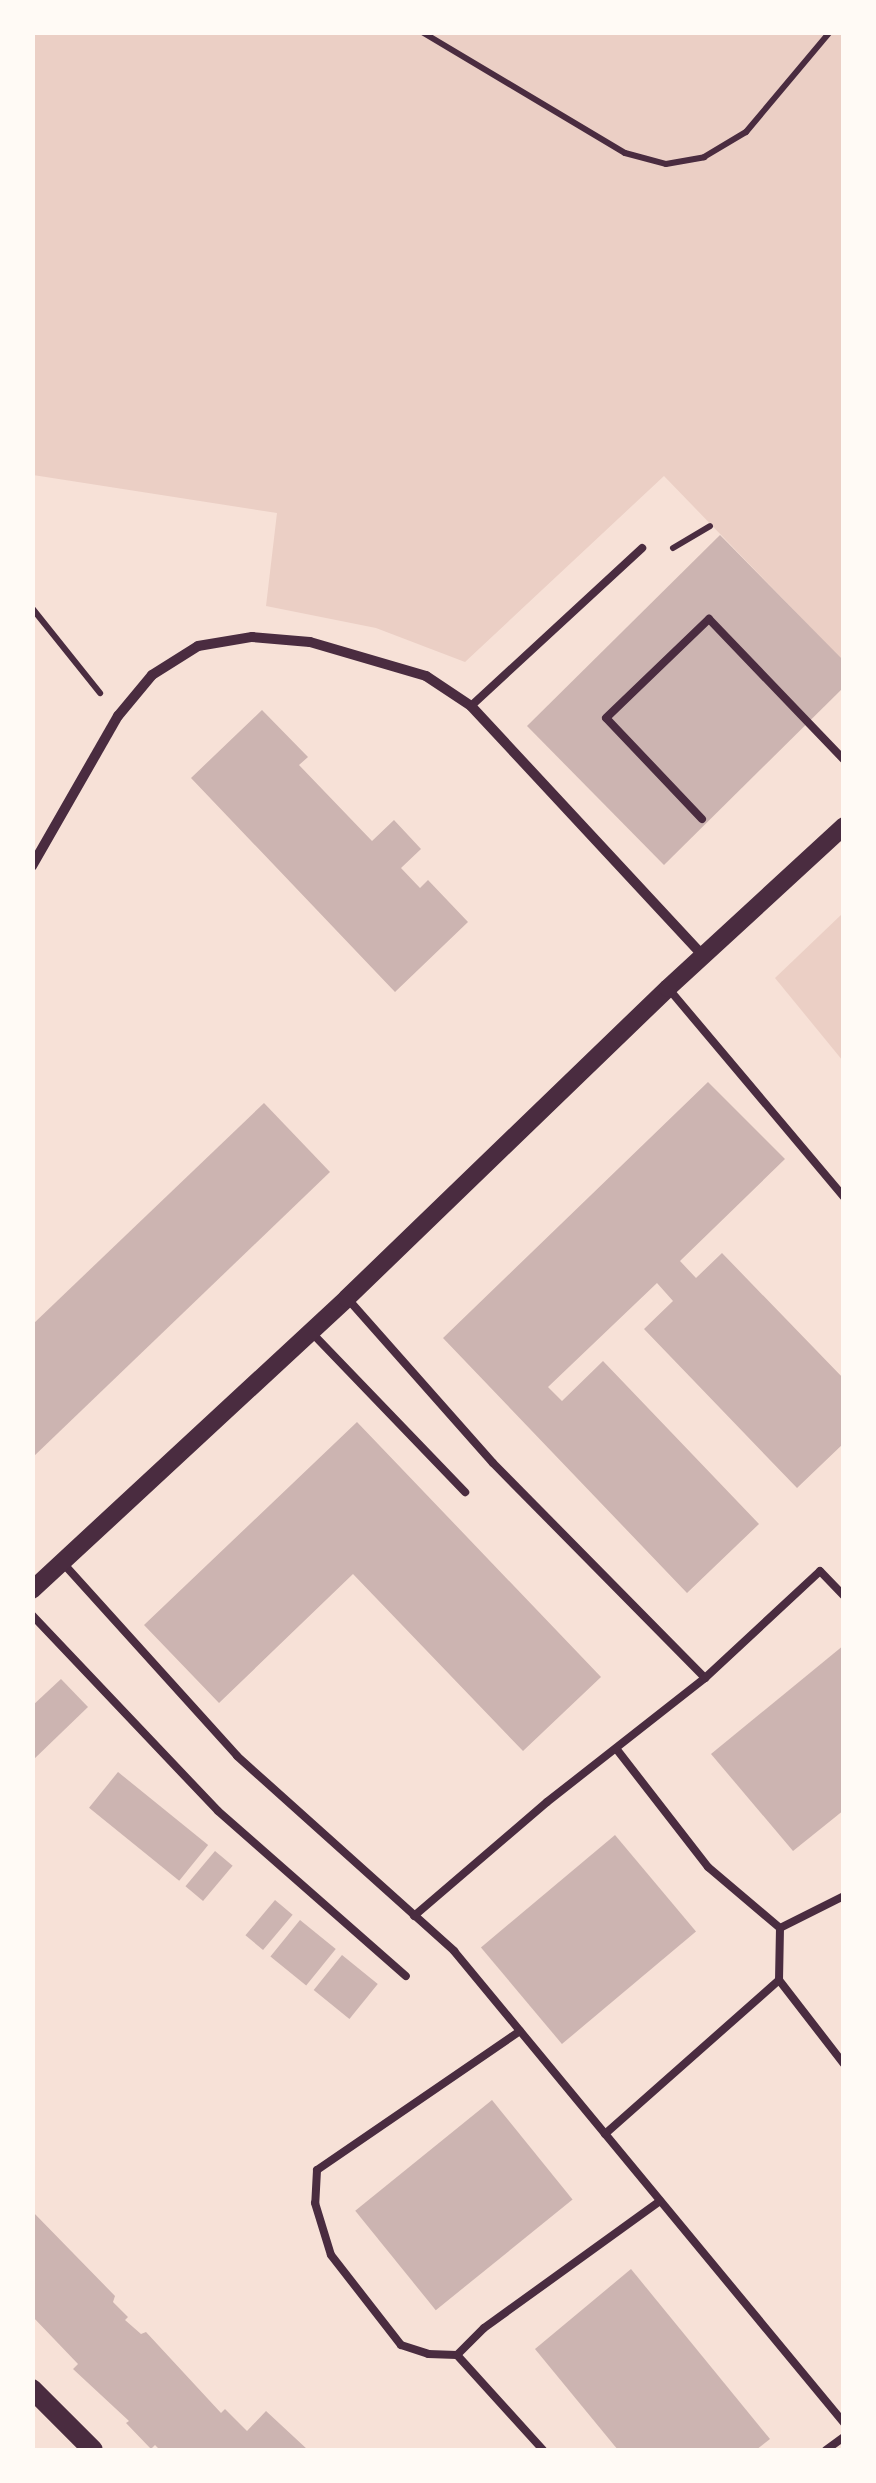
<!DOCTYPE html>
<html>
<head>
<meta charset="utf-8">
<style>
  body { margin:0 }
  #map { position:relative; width:876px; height:2483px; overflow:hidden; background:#f7e1d7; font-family:"PT Serif",serif }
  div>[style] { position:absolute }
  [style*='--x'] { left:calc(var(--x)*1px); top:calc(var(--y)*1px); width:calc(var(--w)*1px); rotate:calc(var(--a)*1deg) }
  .green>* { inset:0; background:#ebcfc5 }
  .building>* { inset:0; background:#ccb4b1; transform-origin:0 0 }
  .path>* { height:6px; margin:-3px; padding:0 3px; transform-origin:3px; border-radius:3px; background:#4a2c40 }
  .service>* { height:8px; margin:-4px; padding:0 4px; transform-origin:4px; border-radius:4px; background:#4a2c40 }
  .minor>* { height:10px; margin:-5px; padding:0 5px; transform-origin:5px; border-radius:5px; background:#4a2c40 }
  .tertiary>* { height:18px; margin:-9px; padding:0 9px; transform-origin:9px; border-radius:9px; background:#4a2c40 }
  .secondary>* { height:20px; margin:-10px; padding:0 10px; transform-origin:10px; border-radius:10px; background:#4a2c40 }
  span { translate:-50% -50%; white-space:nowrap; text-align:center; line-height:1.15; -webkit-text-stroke:10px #fffaf5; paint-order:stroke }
  .frame { position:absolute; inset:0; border:35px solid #fffaf5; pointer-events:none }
</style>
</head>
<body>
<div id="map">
  <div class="green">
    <i style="clip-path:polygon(32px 33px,843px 33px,843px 661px,664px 476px,465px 662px,376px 628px,266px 606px,277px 513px,33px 475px)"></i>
    <i style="clip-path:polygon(843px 913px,843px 1061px,775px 978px)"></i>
  </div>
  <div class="building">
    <i style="clip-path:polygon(720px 535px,844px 661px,844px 687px,664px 865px,527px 726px)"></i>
    <i style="clip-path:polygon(262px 710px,308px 757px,299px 765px,372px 841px,394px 820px,421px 849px,401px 868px,420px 888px,428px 880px,468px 922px,395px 992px,191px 778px)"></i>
    <i style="clip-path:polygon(708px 1082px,785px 1159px,680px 1261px,696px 1278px,722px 1253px,844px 1379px,844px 1443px,797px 1488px,644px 1329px,673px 1301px,657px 1283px,548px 1387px,562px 1401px,603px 1361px,759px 1524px,687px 1593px,443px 1338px)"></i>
    <i style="clip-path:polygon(264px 1103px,330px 1172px,32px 1458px,32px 1325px)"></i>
    <i style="clip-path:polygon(357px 1422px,601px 1677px,523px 1751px,353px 1574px,219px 1703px,144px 1625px)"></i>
    <i style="clip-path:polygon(844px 1645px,844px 1810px,793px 1851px,711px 1754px)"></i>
    <i style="clip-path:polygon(61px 1679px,88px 1707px,32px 1761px,32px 1706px)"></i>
    <i style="left:118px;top:1772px;width:116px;height:46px;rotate:39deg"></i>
    <i style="left:615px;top:1835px;width:126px;height:175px;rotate:50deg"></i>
    <i style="left:215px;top:1851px;width:23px;height:46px;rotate:40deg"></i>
    <i style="left:275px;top:1900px;width:23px;height:46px;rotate:40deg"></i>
    <i style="left:300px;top:1920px;width:46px;height:47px;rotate:39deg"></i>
    <i style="left:342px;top:1955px;width:46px;height:45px;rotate:39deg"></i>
    <i style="left:492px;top:2100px;width:128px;height:176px;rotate:51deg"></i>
    <i style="clip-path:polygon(32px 2211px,115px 2296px,113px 2302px,128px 2317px,125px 2320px,141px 2334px,146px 2332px,221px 2413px,225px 2409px,247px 2431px,266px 2411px,308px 2450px,160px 2450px,155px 2445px,151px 2449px,126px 2423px,129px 2421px,73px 2369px,78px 2364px,32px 2316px)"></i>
    <i style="clip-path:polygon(631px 2269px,770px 2439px,756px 2450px,618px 2450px,535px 2349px)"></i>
  </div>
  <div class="path">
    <i style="--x:422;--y:32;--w:236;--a:30.8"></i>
    <i style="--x:625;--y:153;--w:42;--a:15"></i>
    <i style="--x:666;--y:164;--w:39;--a:-10"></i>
    <i style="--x:704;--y:157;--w:49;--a:-30.8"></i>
    <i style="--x:746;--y:132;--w:131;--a:-50"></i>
    <i style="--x:673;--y:548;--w:43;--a:-30.7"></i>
    <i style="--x:32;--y:608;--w:109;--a:51.3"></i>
  </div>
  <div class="service">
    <i style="--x:471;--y:706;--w:233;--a:-42.7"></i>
    <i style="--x:702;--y:819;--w:139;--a:-133.5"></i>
    <i style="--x:606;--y:718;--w:143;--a:-43.9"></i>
    <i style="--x:709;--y:619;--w:195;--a:46.2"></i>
    <i style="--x:668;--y:988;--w:273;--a:49.9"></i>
    <i style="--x:347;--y:1298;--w:220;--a:48.5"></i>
    <i style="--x:493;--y:1463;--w:302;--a:45.4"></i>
    <i style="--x:312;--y:1333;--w:221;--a:46.1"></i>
    <i style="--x:62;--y:1562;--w:261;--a:47.9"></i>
    <i style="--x:237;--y:1756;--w:292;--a:41.9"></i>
    <i style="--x:454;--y:1951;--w:612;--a:50.43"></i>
    <i style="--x:32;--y:1615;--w:270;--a:46.5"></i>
    <i style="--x:218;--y:1811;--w:250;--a:41.3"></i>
    <i style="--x:618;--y:1751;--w:147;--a:52.2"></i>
    <i style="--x:708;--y:1867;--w:94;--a:40.3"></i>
    <i style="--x:780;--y:1928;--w:72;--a:-26.6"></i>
    <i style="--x:414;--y:1916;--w:175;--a:-40.6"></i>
    <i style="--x:547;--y:1802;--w:201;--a:-38.1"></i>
    <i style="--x:705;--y:1678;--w:157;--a:-42.9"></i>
    <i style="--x:820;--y:1571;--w:35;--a:46"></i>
    <i style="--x:780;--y:1928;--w:52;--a:91.1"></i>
    <i style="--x:779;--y:1980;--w:106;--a:52.3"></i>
    <i style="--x:520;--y:2031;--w:246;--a:145.6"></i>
    <i style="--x:317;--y:2170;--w:33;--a:93"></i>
    <i style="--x:315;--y:2203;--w:54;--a:72.9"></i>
    <i style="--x:331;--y:2255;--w:114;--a:52.1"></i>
    <i style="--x:401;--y:2345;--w:28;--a:18"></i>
    <i style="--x:428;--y:2354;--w:29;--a:2"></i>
    <i style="--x:457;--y:2355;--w:128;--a:47.8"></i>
    <i style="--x:605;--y:2134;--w:232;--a:-41.5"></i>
    <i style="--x:457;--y:2355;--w:38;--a:-45"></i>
    <i style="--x:484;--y:2328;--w:217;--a:-35.8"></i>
    <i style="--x:826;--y:2450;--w:22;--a:-36"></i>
  </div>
  <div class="minor">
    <i style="--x:32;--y:866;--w:173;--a:-60.2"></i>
    <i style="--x:118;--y:716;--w:53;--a:-50.3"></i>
    <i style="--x:152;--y:675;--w:54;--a:-32.2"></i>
    <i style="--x:198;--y:646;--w:55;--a:-9.5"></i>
    <i style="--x:252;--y:637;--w:58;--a:4.9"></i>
    <i style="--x:310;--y:642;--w:121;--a:16.3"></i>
    <i style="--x:426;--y:676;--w:54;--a:33.7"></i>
    <i style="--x:471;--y:706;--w:340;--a:47.1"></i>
  </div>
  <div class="tertiary">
    <i style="--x:32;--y:1590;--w:430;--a:-42.8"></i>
    <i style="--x:347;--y:1298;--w:446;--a:-44"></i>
    <i style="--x:668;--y:988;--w:239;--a:-42.6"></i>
  </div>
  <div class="secondary">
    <i style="--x:32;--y:2389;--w:86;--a:45"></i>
  </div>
  <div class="frame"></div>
</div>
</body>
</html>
